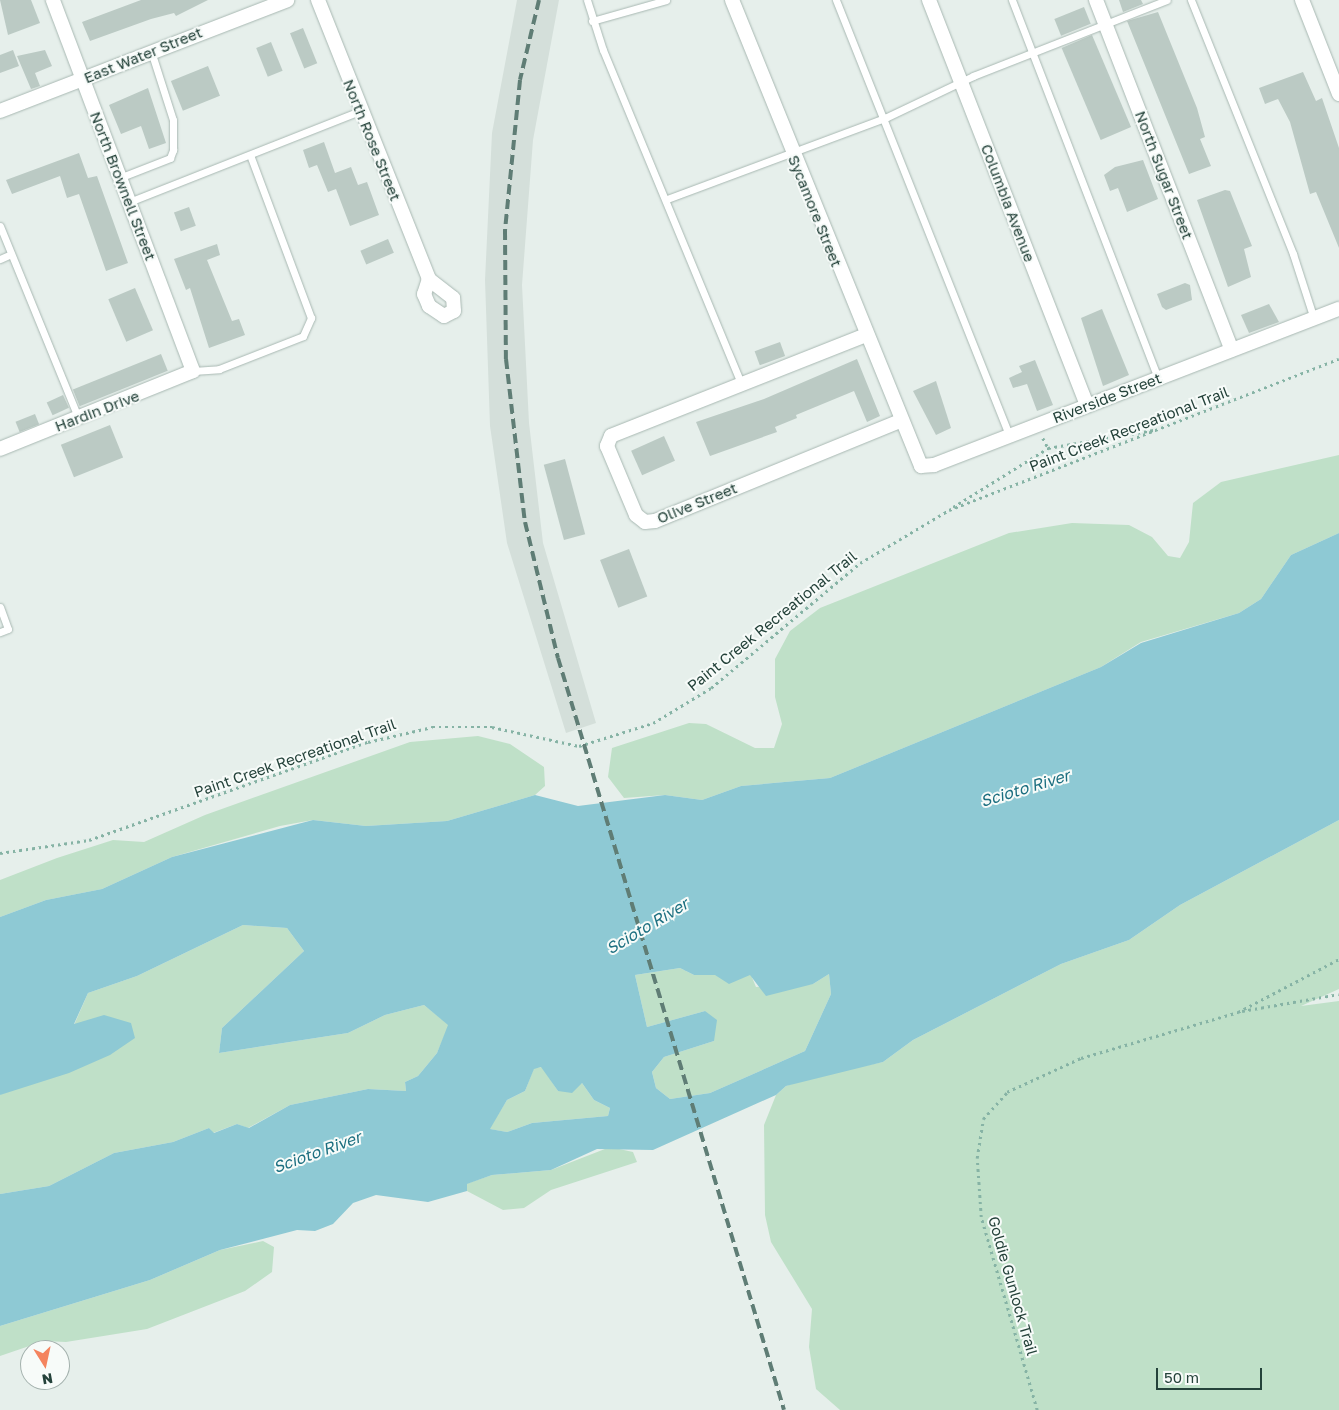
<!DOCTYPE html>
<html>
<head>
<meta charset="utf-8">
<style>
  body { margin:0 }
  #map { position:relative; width:1339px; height:1410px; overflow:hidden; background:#e6efeb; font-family:"Golos Text",sans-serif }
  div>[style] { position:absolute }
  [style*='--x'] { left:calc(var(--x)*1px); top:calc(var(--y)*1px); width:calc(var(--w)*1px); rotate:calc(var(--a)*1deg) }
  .built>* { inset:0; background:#d4dfda }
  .green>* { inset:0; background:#bfe0c8 }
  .water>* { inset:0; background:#8ec9d4 }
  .building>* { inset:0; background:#bbcac4; transform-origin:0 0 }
  .path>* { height:2.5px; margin-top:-1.25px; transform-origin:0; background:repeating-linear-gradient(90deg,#86b3a5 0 2.5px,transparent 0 6.5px) }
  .roads { filter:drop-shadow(0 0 1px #a8b8b2) drop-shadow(0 0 1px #a8b8b2) }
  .lane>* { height:7px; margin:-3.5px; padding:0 3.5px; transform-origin:3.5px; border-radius:3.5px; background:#fff }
  .street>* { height:14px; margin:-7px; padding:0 7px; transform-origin:7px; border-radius:7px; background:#fff }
  .rail>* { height:4px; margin-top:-2px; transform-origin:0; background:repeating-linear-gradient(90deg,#5f7d75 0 10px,transparent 0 15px) }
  span { translate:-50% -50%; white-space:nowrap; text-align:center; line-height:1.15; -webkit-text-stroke:4px #f7fbf9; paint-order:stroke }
  .street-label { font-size:15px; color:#24423a }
  .water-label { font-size:16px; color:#1c6f80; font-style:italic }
  .north { position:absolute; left:20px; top:1340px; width:50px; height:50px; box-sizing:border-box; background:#f7fbf9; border:1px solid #a3b1ad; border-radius:50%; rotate:170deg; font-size:14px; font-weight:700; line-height:20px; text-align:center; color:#24423a }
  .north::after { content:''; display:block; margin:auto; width:18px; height:22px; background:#f4845f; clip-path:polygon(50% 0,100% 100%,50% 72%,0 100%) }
  .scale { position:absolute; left:1156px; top:1368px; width:106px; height:22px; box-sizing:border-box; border:2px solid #24423a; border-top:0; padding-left:6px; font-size:15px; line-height:18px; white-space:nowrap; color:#24423a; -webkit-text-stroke:4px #f7fbf9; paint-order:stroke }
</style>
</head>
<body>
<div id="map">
  <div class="built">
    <i style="clip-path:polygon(517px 0,559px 0,533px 140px,522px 285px,529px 423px,543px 543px,596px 723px,566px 733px,507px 543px,490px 426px,485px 280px,492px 133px)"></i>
  </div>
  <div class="green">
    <i style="clip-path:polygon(1339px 455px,1339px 533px,1291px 555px,1261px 599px,1239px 613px,1141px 642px,1101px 667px,830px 778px,741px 786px,702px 800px,665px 795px,624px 798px,608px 777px,612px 748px,689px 723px,706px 724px,755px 748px,774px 748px,782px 724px,775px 697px,775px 659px,790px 631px,820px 608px,1009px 533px,1072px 523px,1129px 525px,1152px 537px,1168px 556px,1180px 558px,1189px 542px,1193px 503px,1221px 482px)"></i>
    <i style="clip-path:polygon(478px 736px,510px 744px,544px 767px,545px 786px,535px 795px,447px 821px,366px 826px,313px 820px,280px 826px,172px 857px,102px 889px,46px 900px,0 917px,0 880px,57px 858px,113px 840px,144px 842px,205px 815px,410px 742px)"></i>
    <i style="clip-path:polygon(1339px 820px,1339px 989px,1301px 1006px,1339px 1001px,1339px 1410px,840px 1410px,816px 1389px,809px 1347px,812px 1309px,771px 1242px,765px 1215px,764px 1125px,776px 1095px,786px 1086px,816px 1076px,883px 1062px,913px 1040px,1061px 964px,1129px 940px,1180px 905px)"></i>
    <i style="clip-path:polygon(243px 925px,287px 928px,304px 951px,222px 1028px,219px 1053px,348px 1033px,385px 1015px,424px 1005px,449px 1025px,437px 1053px,418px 1076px,405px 1082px,406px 1091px,368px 1089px,290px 1105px,248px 1128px,237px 1124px,213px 1133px,209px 1128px,173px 1142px,114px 1153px,49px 1186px,0 1194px,0 1095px,74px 1025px,88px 993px,137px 976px)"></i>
    <i style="clip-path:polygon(680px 968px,694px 975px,751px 975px,756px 987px,813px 984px,829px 974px,831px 994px,805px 1051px,710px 1093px,670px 1099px,656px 1088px,652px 1072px,664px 1057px,714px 1041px,705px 1011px,647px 1027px,635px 975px)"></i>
    <i style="clip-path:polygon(542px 1067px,558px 1091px,582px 1083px,594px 1100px,610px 1108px,608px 1116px,532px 1123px,507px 1132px,489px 1129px,507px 1100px,525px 1091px,534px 1068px)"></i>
    <i style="clip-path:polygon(610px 1147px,633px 1152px,637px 1162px,551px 1190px,524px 1208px,503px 1210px,467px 1191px,466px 1184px,492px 1175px,551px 1170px)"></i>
    <i style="clip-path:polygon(263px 1241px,274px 1247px,272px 1272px,245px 1291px,147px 1329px,66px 1342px,44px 1341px,0 1356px,0 1326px,150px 1280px,220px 1250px)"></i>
  </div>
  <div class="water">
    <i style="clip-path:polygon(evenodd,1339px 533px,1339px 820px,1180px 905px,1129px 940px,1061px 964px,913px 1040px,883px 1062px,786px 1086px,776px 1095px,653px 1150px,597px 1149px,551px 1170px,492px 1175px,467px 1184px,467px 1191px,428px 1202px,376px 1195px,353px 1203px,333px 1224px,315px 1231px,297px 1230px,220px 1250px,150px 1280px,0 1326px,0 1194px,49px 1186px,114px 1153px,173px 1142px,209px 1128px,214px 1133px,237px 1124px,249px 1128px,290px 1105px,368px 1089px,406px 1091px,405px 1082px,418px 1076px,437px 1053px,448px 1025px,424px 1005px,385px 1015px,348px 1033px,219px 1053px,222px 1028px,304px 951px,287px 928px,243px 925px,137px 976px,88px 993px,74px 1024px,104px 1015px,131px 1023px,135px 1038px,110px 1055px,69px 1073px,0 1095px,0 917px,46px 900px,102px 889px,172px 857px,313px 820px,366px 826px,447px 821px,535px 795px,578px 806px,665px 795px,702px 800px,741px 786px,830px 778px,1101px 667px,1141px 643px,1239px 613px,1261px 599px,1291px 555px,1339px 533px,680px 968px,694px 975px,715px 975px,729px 984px,750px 975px,766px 996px,813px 984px,829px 974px,831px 994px,805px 1051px,710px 1093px,670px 1099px,656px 1088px,652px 1072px,664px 1057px,714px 1041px,717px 1020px,705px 1011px,647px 1027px,635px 975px,680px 968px,1339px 533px,541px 1067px,558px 1091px,572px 1093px,582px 1083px,594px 1100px,610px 1108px,608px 1116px,532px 1123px,507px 1132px,490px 1129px,507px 1100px,525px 1091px,534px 1069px,541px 1067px)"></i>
  </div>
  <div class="building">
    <i style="clip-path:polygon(0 0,31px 0,40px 23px,8px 35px)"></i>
    <i style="clip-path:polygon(141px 0,208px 0,176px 16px,174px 13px,151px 19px,90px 41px,82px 22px)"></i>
    <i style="clip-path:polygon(1119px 0,1141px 0,1143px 4px,1123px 12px)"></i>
    <i style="left:1084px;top:7px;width:18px;height:32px;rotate:68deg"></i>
    <i style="clip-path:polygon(1158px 12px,1197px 108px,1205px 137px,1200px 139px,1211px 166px,1189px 174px,1127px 21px)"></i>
    <i style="left:303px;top:28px;width:38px;height:14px;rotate:68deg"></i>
    <i style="left:1092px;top:35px;width:100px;height:33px;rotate:67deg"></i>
    <i style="left:271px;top:42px;width:31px;height:16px;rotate:68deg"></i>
    <i style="clip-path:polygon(13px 50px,19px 66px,0 73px,0 55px)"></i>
    <i style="clip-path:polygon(45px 50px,52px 66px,35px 73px,40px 86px,31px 89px,17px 56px)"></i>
    <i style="left:208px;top:66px;width:32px;height:40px;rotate:68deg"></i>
    <i style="clip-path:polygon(1303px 72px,1316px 101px,1322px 98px,1339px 148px,1339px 248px,1316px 192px,1310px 194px,1290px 122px,1278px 99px,1265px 104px,1259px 88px)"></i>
    <i style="clip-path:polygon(148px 88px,166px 143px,149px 149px,141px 126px,121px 134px,109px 105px)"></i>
    <i style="clip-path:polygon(324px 142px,335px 173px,351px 167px,358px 185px,367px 182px,379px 215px,350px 226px,336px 189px,328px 192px,317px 165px,309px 168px,303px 150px)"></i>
    <i style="clip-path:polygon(79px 153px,88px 178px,97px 176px,128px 263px,106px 271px,79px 194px,67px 198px,60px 176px,12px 194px,6px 180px)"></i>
    <i style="clip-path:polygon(1143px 160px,1158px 199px,1127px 212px,1118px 188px,1110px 191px,1104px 175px,1115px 167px)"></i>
    <i style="clip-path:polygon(1225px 190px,1230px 191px,1252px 246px,1244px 249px,1251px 277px,1228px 287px,1197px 200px)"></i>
    <i style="left:189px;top:207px;width:20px;height:16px;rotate:70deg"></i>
    <i style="left:388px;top:239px;width:15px;height:30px;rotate:67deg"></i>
    <i style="clip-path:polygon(217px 244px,220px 255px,207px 260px,232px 321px,239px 319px,245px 335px,209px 348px,190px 288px,186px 290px,174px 259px)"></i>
    <i style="clip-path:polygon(1185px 283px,1190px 285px,1192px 300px,1166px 310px,1162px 307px,1157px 294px)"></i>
    <i style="left:135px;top:288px;width:46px;height:29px;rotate:67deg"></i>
    <i style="clip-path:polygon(1269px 304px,1279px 322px,1249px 333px,1241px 315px)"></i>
    <i style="clip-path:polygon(1102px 309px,1129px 375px,1103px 386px,1081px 318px)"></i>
    <i style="left:780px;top:342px;width:15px;height:27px;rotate:70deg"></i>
    <i style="left:161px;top:354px;width:18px;height:95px;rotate:68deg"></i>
    <i style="clip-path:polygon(857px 359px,880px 416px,867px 422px,854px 391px,796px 415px,797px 418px,775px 427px,777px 432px,710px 456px,696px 422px,764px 399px)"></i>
    <i style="clip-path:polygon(1035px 360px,1053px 405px,1037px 411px,1027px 384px,1013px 388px,1009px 378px,1022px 372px,1019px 366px)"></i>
    <i style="clip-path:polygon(936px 381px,951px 428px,936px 435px,913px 391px)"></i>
    <i style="left:63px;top:395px;width:14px;height:18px;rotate:65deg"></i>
    <i style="left:35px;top:414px;width:11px;height:21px;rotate:68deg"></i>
    <i style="left:110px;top:425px;width:35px;height:53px;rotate:68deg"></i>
    <i style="left:664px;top:436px;width:27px;height:36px;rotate:66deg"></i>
    <i style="left:565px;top:459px;width:78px;height:22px;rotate:75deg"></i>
    <i style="left:629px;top:549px;width:51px;height:31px;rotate:69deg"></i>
  </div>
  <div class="path">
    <i style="--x:1043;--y:438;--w:11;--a:63"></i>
    <i style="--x:953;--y:507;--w:112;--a:-31.8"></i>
    <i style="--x:1048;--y:448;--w:107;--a:-9.7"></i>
    <i style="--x:0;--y:853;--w:90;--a:-8.3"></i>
    <i style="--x:89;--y:840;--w:296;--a:-19.4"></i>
    <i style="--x:368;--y:742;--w:66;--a:-13.2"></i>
    <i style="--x:432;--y:727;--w:60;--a:0"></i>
    <i style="--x:492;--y:727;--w:89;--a:12.3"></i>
    <i style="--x:579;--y:746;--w:77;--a:-17.3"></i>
    <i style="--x:653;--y:723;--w:68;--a:-31.1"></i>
    <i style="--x:711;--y:688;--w:194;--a:-40"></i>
    <i style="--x:860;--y:563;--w:104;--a:-30.8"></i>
    <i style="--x:949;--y:510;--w:418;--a:-21.2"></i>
    <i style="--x:1242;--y:1011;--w:98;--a:-9.9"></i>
    <i style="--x:1037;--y:1410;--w:201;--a:-106.2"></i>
    <i style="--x:981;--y:1217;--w:59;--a:-93.9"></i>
    <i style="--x:977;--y:1158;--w:39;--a:-81"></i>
    <i style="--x:983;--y:1119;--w:36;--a:-48"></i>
    <i style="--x:1007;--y:1092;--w:81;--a:-24.7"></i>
    <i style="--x:1081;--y:1058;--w:164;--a:-16.3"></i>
    <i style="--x:1238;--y:1012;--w:114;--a:-27.7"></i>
  </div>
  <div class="roads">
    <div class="lane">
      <i style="--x:587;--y:0;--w:52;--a:72.3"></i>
      <i style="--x:603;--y:50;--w:360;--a:67.5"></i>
      <i style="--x:836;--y:0;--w:468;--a:68.3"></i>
      <i style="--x:1012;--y:0;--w:405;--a:68.9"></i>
      <i style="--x:1191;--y:0;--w:274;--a:68.1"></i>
      <i style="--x:1293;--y:254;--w:68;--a:72.1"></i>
      <i style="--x:592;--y:21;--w:77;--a:-15.8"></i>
      <i style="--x:119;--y:178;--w:55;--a:-21.4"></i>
      <i style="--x:170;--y:158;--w:9;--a:-69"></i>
      <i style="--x:173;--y:150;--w:30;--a:-90"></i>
      <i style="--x:173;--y:120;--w:72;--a:-107.7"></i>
      <i style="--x:667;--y:199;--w:233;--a:-20.4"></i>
      <i style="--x:885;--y:118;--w:98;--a:-25.5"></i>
      <i style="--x:973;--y:76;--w:208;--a:-21.4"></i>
      <i style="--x:129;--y:202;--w:248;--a:-21.5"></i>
      <i style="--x:0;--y:226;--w:206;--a:67.8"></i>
      <i style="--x:0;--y:259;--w:12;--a:-24"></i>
      <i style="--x:193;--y:371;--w:26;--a:-4"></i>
      <i style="--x:219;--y:369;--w:90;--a:-21.4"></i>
      <i style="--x:303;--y:336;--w:20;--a:-66"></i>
      <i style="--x:311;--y:318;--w:174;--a:-110.5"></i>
      <i style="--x:0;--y:607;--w:23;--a:70"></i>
      <i style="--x:8;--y:629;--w:9;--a:159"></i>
    </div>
    <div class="street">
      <i style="--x:318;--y:0;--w:300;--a:68.3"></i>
      <i style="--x:429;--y:279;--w:16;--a:108"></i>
      <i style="--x:424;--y:294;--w:13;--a:67"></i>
      <i style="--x:429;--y:306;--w:18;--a:34"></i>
      <i style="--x:444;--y:316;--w:11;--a:-27"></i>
      <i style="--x:454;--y:311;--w:13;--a:-94"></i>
      <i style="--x:453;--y:298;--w:31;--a:-142"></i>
      <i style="--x:732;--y:0;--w:503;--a:67.92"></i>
      <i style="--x:921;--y:466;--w:13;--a:-4"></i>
      <i style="--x:934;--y:465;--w:434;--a:-21.1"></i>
      <i style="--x:929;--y:0;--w:435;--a:68.7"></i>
      <i style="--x:1096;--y:0;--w:375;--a:68.8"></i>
      <i style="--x:1302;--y:0;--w:101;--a:68.5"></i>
      <i style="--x:0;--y:111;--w:308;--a:-21.1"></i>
      <i style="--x:866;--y:335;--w:274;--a:158.4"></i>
      <i style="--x:611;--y:436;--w:11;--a:112"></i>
      <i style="--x:607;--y:446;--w:75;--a:67.2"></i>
      <i style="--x:636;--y:515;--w:11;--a:38"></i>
      <i style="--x:645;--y:522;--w:10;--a:-6"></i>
      <i style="--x:655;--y:521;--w:265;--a:-22.2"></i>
      <i style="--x:0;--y:449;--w:208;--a:-22"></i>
      <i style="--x:193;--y:371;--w:397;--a:-110.7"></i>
    </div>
  </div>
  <div class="rail">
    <i style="--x:539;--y:0;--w:82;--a:103.4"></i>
    <i style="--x:520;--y:80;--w:151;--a:95.7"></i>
    <i style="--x:505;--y:230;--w:129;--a:89.6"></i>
    <i style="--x:506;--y:359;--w:164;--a:83.4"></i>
    <i style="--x:525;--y:522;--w:140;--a:76.4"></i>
    <i style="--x:558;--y:658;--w:785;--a:73.27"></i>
  </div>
  <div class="street-label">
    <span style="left:143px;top:55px;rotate:-22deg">East Water Street</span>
    <span style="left:372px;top:140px;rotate:68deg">North Rose Street</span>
    <span style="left:1164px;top:175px;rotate:69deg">North Sugar Street</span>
    <span style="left:123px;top:186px;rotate:69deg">North Brownell Street</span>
    <span style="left:1008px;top:203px;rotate:69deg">Columbia Avenue</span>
    <span style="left:815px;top:211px;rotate:68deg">Sycamore Street</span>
    <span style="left:1107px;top:398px;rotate:-21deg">Riverside Street</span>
    <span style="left:97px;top:411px;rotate:-21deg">Hardin Drive</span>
    <span style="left:1129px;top:429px;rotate:-21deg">Paint Creek Recreational Trail</span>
    <span style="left:697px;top:503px;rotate:-22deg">Olive Street</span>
    <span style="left:772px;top:621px;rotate:-39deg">Paint Creek Recreational Trail</span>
    <span style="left:295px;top:758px;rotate:-19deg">Paint Creek Recreational Trail</span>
    <span style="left:1013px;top:1286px;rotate:74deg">Goldie Gunlock Trail</span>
  </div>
  <div class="water-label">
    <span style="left:1025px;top:788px;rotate:-17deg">Scioto River</span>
    <span style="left:647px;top:926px;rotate:-31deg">Scioto River</span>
    <span style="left:317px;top:1152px;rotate:-20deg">Scioto River</span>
  </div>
  <div class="north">N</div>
  <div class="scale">50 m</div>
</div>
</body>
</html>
